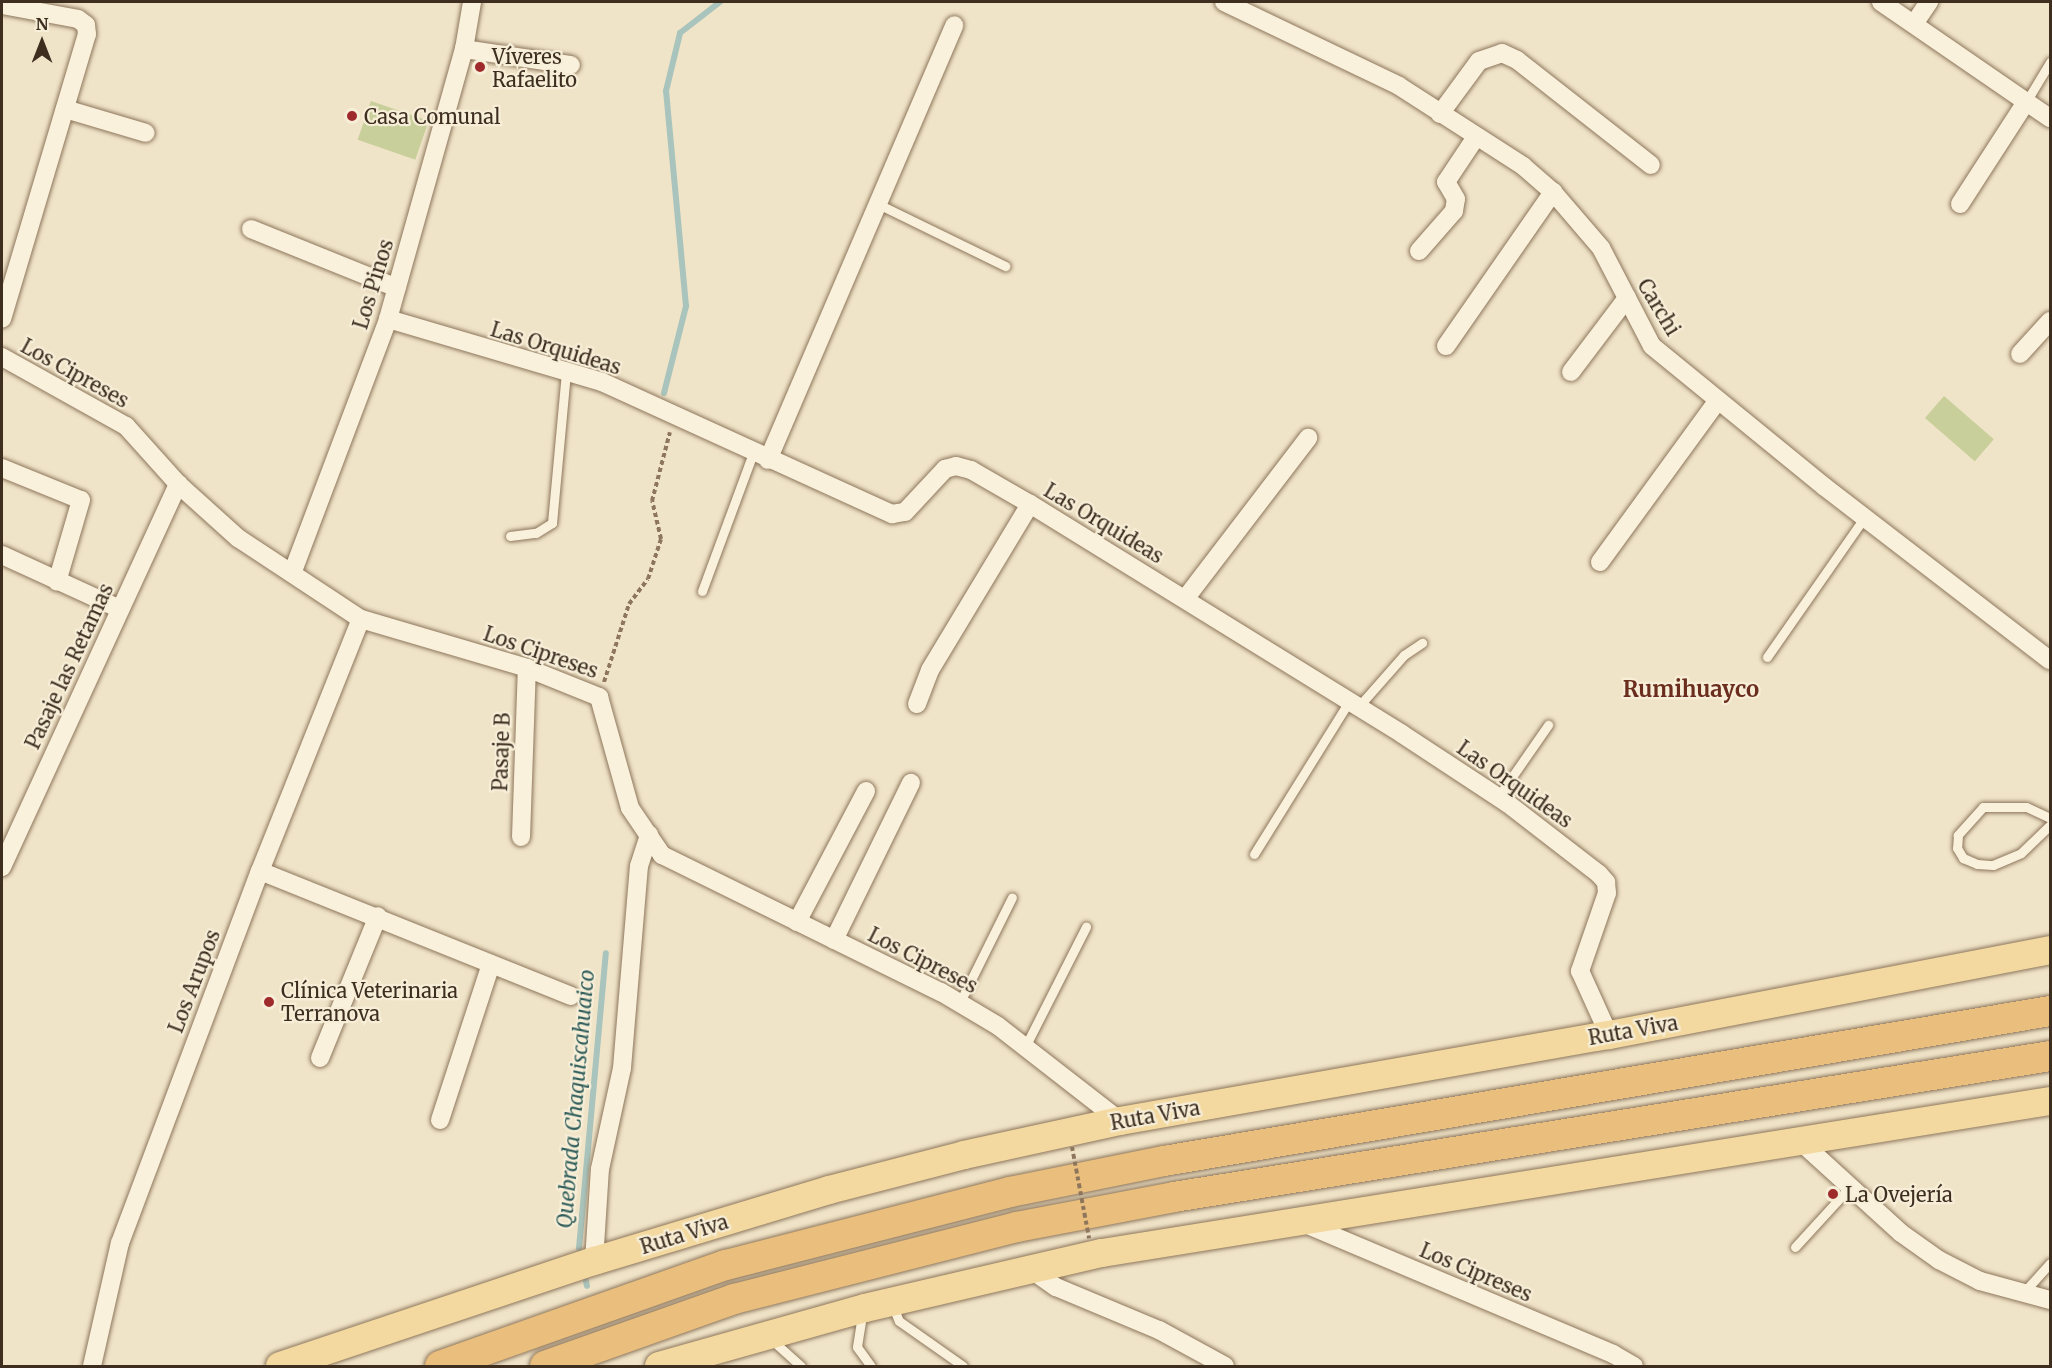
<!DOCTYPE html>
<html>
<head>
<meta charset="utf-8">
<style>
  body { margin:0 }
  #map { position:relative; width:2052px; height:1368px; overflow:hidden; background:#f0e4c8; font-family:Merriweather,serif }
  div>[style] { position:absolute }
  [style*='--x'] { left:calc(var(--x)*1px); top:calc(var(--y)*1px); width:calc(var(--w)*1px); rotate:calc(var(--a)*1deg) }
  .green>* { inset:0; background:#c9cf9b; transform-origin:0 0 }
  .stream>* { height:6px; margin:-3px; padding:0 3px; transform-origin:3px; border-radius:3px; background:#a9c4bc }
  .path>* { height:4px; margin-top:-2px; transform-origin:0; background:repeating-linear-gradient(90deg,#8d765c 0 4.5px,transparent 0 7.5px) }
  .roads { filter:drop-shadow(0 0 2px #8d765c) drop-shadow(0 0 2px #8d765c) }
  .service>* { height:9px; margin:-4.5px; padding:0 4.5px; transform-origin:4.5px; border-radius:4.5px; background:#faf1dc }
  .minor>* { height:18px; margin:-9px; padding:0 9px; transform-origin:9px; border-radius:9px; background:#faf1dc }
  .primary>* { height:28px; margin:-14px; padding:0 14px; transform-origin:14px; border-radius:14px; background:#f3d9a0 }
  .trunk>* { height:30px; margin:-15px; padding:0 15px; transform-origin:15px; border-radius:15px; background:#eabe7c }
  .path-bridge>* { height:4px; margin-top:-2px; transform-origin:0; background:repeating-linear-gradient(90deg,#8d765c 0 4.5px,transparent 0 7.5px) }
  .dots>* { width:16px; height:16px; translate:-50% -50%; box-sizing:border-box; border:3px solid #f7eed8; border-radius:50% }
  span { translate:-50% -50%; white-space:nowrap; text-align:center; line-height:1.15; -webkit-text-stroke:4.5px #f7eed8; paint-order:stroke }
  .poi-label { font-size:20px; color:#3d2e20 }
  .left { translate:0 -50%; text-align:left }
  .street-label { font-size:20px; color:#3d2e20 }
  .water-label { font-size:21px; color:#2f5d5a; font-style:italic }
  .quarter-label { font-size:22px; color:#6b2e1e; font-weight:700 }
  .frame { position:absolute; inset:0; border:3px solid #3d2e20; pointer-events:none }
  .north { position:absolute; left:12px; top:12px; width:60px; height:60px; -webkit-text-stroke:4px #f7eed8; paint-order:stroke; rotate:0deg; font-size:16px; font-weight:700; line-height:24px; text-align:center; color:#3d2e20 }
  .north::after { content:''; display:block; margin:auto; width:21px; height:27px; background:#3d2e20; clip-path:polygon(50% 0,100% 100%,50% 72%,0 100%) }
</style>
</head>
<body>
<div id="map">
  <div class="green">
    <i style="left:371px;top:101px;width:61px;height:41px;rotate:19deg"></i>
    <i style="left:1944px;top:396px;width:66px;height:29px;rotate:41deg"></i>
  </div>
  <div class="stream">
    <i style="--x:664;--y:393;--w:90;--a:-75.8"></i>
    <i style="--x:686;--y:306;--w:216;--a:-95.3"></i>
    <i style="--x:666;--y:91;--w:60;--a:-76.4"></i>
    <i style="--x:680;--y:33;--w:51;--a:-37.8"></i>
    <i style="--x:579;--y:1248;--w:296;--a:-84.8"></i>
    <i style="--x:586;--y:1281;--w:5;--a:79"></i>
  </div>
  <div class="path">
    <i style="--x:604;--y:682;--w:82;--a:-72.2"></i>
    <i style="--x:629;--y:604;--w:31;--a:-53"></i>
    <i style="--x:648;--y:579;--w:42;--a:-72"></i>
    <i style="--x:661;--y:539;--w:39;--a:-103"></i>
    <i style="--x:652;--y:501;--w:71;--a:-75.4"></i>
  </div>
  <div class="roads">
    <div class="service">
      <i style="--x:2026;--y:102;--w:47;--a:-59"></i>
      <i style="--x:876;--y:203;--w:144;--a:26"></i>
      <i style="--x:510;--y:536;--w:26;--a:-7"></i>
      <i style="--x:536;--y:533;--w:19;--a:-32"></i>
      <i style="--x:552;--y:523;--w:151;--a:-84.7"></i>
      <i style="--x:702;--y:591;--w:147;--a:-69.7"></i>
      <i style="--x:1767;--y:657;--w:169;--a:-55.1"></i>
      <i style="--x:1359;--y:706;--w:68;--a:-48.6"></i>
      <i style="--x:1404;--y:655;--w:22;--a:-34"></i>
      <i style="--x:1498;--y:797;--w:88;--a:-55.2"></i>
      <i style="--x:2050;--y:818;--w:26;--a:-155"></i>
      <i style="--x:2026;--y:807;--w:43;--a:180"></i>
      <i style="--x:1983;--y:807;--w:38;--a:132"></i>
      <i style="--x:1958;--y:835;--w:13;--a:94"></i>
      <i style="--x:1957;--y:848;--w:12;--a:59"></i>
      <i style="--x:1963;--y:858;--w:15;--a:23"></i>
      <i style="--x:1977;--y:864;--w:16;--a:4"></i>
      <i style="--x:1993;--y:865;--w:30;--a:-23"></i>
      <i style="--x:2021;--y:853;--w:40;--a:-44"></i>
      <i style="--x:1254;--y:854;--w:181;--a:-58.1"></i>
      <i style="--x:959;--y:1004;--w:119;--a:-63.6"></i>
      <i style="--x:1025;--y:1047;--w:135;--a:-63.1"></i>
      <i style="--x:1795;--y:1247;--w:81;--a:-47.5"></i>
      <i style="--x:2024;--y:1292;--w:39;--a:-48"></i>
      <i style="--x:892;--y:1304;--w:18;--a:68"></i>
      <i style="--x:899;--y:1321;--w:78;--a:35.1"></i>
      <i style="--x:862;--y:1315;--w:32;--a:99"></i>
      <i style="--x:857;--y:1347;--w:24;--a:54"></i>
      <i style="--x:773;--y:1341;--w:38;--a:42"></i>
    </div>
    <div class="minor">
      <i style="--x:1224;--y:2;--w:194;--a:25.6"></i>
      <i style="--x:1399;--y:86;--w:148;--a:32.8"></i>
      <i style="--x:1523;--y:166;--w:40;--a:41"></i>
      <i style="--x:1553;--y:192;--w:74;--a:49.4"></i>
      <i style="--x:1601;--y:248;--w:110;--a:62.5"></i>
      <i style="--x:1652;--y:346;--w:223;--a:39.2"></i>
      <i style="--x:1825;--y:487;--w:284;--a:37.6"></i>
      <i style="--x:1881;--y:2;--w:205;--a:34.5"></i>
      <i style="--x:2;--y:5;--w:77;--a:10.4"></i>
      <i style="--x:78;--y:19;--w:10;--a:37"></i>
      <i style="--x:86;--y:25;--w:9;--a:84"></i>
      <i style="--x:87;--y:34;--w:297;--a:106.6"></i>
      <i style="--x:1914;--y:24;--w:27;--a:-56"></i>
      <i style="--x:464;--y:49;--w:108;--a:8.5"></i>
      <i style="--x:65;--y:109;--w:84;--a:16.5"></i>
      <i style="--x:1440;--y:114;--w:66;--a:-53.7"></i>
      <i style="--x:1479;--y:61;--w:24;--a:-19"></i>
      <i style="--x:1502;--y:53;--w:17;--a:25"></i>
      <i style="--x:1517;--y:60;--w:170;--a:38.1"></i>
      <i style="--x:1960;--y:204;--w:121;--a:-57.1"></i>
      <i style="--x:251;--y:229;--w:157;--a:22"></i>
      <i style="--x:1419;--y:251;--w:53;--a:-48.8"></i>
      <i style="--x:1454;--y:211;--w:12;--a:-81"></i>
      <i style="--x:1456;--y:199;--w:20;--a:-120"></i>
      <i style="--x:1446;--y:182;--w:54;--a:-56.3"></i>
      <i style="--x:388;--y:319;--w:223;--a:16.4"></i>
      <i style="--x:602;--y:382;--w:319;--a:24.5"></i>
      <i style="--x:892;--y:514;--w:13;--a:-9"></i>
      <i style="--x:905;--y:512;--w:59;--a:-47.1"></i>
      <i style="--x:945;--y:469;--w:11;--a:-15"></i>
      <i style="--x:956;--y:466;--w:16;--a:15"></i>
      <i style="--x:971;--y:470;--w:68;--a:30"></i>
      <i style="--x:1030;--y:504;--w:437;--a:31.7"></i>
      <i style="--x:1402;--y:734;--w:126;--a:33.3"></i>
      <i style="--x:1507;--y:803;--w:116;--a:37.7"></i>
      <i style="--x:1599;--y:874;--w:11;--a:49"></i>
      <i style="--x:1606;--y:882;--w:11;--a:85"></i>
      <i style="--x:1607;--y:893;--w:83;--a:109.1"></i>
      <i style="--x:1580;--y:971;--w:70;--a:65.6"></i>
      <i style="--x:1446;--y:346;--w:188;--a:-55.2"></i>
      <i style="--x:2020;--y:354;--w:45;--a:-47.7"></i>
      <i style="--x:2;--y:357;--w:142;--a:29.1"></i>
      <i style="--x:126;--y:426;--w:78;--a:48.1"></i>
      <i style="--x:178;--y:484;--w:81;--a:42"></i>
      <i style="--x:238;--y:538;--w:147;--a:33.4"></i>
      <i style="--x:361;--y:619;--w:173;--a:16.4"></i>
      <i style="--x:527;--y:668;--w:78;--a:21.9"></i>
      <i style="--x:599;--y:697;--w:115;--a:74.4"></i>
      <i style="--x:630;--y:808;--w:57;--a:55.8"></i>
      <i style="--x:662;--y:855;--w:311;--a:26.2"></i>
      <i style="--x:941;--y:992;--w:66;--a:30.8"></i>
      <i style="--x:998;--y:1026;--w:155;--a:37.9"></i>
      <i style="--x:1571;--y:372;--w:93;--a:-52.9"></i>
      <i style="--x:768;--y:460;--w:473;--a:-66.8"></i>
      <i style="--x:2;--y:468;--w:85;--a:22.1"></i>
      <i style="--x:81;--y:500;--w:85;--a:106.3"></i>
      <i style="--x:2;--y:555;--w:130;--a:24.6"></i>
      <i style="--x:1600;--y:562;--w:200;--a:-53.9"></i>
      <i style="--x:293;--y:571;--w:269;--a:-69.3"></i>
      <i style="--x:388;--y:319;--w:280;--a:-74.3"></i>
      <i style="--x:464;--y:49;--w:48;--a:-80.3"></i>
      <i style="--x:1185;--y:599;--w:203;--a:-52.6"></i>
      <i style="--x:917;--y:704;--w:36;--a:-69"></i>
      <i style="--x:930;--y:670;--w:194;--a:-58.9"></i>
      <i style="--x:521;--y:837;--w:169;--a:-88"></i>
      <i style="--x:2;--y:867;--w:422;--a:-65.3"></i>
      <i style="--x:260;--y:871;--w:335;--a:21.9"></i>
      <i style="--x:797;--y:922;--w:148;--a:-62.2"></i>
      <i style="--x:834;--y:940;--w:175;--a:-63.9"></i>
      <i style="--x:320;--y:1058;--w:153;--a:-67.8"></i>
      <i style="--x:440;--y:1120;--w:164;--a:-71.9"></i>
      <i style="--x:1801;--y:1142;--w:135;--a:42.3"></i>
      <i style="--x:1901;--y:1233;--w:47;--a:35.4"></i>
      <i style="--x:1939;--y:1260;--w:46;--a:27.1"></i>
      <i style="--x:1980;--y:1281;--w:73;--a:15.2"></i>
      <i style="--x:1303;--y:1223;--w:337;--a:22.9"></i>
      <i style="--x:1613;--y:1354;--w:24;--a:30"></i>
      <i style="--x:594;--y:1261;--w:92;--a:-86.3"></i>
      <i style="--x:600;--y:1169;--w:103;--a:-77.7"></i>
      <i style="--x:622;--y:1068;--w:203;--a:-85.2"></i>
      <i style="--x:639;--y:866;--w:33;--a:-72"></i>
      <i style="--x:1030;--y:1269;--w:32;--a:35"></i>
      <i style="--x:1056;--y:1287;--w:112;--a:22.7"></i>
      <i style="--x:1159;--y:1330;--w:75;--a:28.6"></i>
      <i style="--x:92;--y:1366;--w:126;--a:-77.2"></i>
      <i style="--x:120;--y:1243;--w:397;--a:-69.4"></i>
      <i style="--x:260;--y:871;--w:271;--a:-68.2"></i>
    </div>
    <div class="primary">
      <i style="--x:280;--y:1366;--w:331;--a:-18.5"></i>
      <i style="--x:594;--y:1261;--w:245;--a:-16.8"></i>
      <i style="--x:829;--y:1190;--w:139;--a:-14.5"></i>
      <i style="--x:964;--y:1155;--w:160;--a:-12.3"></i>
      <i style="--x:1120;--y:1121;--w:497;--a:-10"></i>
      <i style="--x:1609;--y:1035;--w:449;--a:-10.9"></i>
      <i style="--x:659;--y:1366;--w:214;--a:-15.7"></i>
      <i style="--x:865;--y:1308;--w:243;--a:-13.1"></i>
      <i style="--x:1102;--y:1253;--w:960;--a:-9.11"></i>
    </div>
    <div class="trunk">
      <i style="--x:440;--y:1366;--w:303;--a:-19.5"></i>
      <i style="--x:726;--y:1265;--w:293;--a:-14.4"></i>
      <i style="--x:1010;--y:1192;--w:157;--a:-11.4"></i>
      <i style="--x:1164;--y:1161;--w:899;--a:-9.61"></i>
      <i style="--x:545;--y:1366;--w:201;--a:-19.5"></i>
      <i style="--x:734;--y:1299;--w:292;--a:-14.3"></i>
      <i style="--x:1017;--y:1227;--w:160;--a:-10.8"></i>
      <i style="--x:1174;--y:1197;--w:887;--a:-9.14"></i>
    </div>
  </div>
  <div class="path-bridge">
    <i style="--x:1072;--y:1147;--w:93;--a:79.4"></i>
  </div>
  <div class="dots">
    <i style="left:480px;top:67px;background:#9e2a2b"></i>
    <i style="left:352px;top:116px;background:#9e2a2b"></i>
    <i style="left:269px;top:1002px;background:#9e2a2b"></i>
    <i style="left:1833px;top:1194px;background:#9e2a2b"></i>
  </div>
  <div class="poi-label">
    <span class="left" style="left:492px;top:68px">Víveres<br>Rafaelito</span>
    <span class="left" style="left:364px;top:116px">Casa Comunal</span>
    <span class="left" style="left:281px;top:1002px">Clínica Veterinaria<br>Terranova</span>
    <span class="left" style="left:1845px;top:1194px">La Ovejería</span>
  </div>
  <div class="street-label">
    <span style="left:373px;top:284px;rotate:-73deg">Los Pinos</span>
    <span style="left:1659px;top:307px;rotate:59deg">Carchi</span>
    <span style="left:556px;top:348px;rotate:17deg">Las Orquideas</span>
    <span style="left:75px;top:373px;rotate:29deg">Los Cipreses</span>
    <span style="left:1104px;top:523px;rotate:31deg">Las Orquideas</span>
    <span style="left:541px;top:652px;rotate:19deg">Los Cipreses</span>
    <span style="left:69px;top:666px;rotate:-65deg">Pasaje las Retamas</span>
    <span style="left:501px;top:752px;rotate:-88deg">Pasaje B</span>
    <span style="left:1515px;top:784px;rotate:35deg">Las Orquideas</span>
    <span style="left:923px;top:960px;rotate:27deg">Los Cipreses</span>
    <span style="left:194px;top:981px;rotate:-69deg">Los Arupos</span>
    <span style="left:1633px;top:1030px;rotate:-10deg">Ruta Viva</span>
    <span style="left:1155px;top:1115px;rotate:-10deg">Ruta Viva</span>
    <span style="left:684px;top:1234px;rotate:-17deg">Ruta Viva</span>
    <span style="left:1476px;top:1272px;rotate:23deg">Los Cipreses</span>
  </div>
  <div class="water-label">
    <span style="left:576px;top:1099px;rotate:-85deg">Quebrada Chaquiscahuaico</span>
  </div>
  <div class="quarter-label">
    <span style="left:1691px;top:690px">Rumihuayco</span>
  </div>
  <div class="frame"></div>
  <div class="north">N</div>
</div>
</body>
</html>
